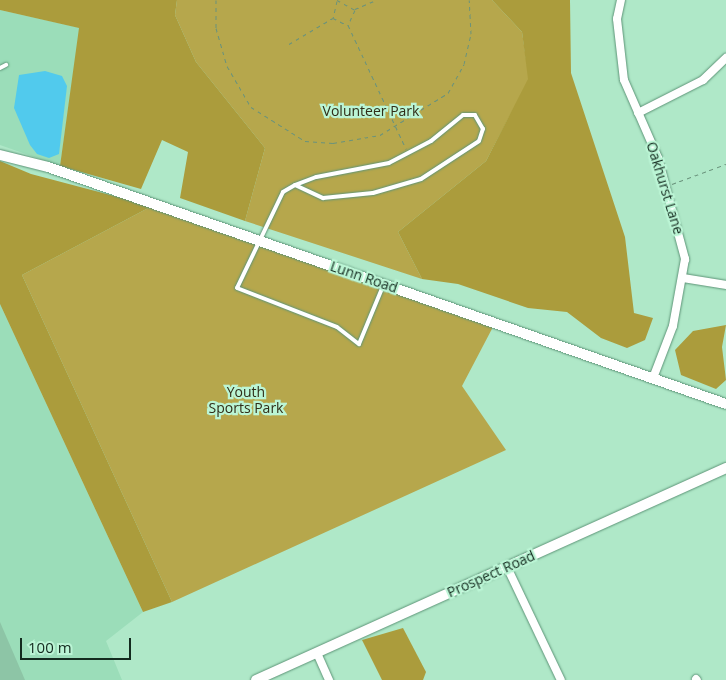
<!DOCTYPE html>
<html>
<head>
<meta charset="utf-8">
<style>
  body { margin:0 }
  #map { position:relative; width:726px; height:680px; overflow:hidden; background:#afe8c8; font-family:"Open Sans",sans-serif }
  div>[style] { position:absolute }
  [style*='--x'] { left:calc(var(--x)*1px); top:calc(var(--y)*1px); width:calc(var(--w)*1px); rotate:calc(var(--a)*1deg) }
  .built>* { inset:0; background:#9bddb9 }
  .green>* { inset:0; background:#b6a74c }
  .forest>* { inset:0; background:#ab9c3c }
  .water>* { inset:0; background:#51caed }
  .building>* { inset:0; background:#8dc5a6 }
  .path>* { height:1px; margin-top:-0.5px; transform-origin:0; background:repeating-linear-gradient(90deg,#69927b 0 4px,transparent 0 8px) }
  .roads { filter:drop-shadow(0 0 1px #5d9477) drop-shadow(0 0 1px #5d9477) }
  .service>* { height:4px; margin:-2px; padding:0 2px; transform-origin:2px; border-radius:2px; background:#fff }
  .minor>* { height:8px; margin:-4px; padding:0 4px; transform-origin:4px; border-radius:4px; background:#fff }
  .tertiary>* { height:10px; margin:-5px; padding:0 5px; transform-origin:5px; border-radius:5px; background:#fff }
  span { translate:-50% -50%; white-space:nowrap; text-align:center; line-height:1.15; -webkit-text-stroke:4.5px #bbf5d5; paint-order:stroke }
  .park-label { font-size:14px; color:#302d18 }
  .street-label { font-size:14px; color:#142b1f }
  .scale { position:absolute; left:20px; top:638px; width:111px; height:22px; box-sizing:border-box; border:2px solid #142b1f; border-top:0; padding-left:6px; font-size:15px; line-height:18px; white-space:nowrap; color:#142b1f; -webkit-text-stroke:4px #bbf5d5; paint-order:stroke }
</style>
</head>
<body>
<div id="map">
  <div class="built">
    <i style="clip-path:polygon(0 10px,80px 28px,60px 166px,0 145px)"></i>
    <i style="clip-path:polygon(0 304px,143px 612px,106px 641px,122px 680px,0 680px)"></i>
  </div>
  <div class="green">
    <i style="clip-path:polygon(177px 0,492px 0,522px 32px,529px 79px,486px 161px,398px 232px,422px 279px,245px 221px,265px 148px,196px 62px,175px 15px)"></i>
    <i style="clip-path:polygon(152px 206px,494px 325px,462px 386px,506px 450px,172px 602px,22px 275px)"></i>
  </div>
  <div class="forest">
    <i style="clip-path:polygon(0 0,177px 0,175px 15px,196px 62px,265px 148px,245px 221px,180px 198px,188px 152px,162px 140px,141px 189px,60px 166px,79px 28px,0 10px)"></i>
    <i style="clip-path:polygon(492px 0,570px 0,571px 73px,625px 237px,634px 313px,653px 318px,645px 340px,627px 348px,601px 338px,567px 312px,528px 308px,458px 284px,422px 279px,398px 232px,486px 161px,528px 79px,522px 32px)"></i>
    <i style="clip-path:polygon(0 161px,31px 174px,152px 206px,22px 275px,172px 602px,143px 612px,0 304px)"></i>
    <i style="clip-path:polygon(726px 325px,722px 347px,726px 380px,716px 389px,681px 375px,675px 350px,693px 331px)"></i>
    <i style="clip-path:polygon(403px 628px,426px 672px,423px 680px,382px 680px,362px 640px)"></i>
  </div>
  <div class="water">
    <i style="clip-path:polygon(45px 71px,62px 76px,67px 86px,59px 154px,49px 158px,37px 154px,30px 145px,14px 108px,19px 75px)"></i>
  </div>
  <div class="building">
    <i style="clip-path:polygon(0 622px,25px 680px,0 680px)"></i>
  </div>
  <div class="path">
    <i style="--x:216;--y:0;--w:28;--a:90"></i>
    <i style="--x:216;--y:28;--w:40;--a:74"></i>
    <i style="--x:227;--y:66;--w:48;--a:59.7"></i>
    <i style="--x:251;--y:107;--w:64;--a:32.2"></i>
    <i style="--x:305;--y:141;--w:28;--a:4"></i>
    <i style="--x:333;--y:143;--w:48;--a:-9.7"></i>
    <i style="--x:380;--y:135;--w:80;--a:-31.7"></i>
    <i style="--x:448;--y:93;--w:33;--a:-61"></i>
    <i style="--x:464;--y:64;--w:31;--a:-77"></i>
    <i style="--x:471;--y:34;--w:34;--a:-93"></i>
    <i style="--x:337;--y:0;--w:21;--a:29"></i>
    <i style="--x:355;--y:10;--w:17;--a:115"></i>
    <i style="--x:348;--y:25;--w:137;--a:64.9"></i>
    <i style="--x:337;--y:1;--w:17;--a:103"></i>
    <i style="--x:333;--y:18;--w:16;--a:27"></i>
    <i style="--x:355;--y:9;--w:23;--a:-23"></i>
    <i style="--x:289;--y:44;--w:51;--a:-30.6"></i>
    <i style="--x:672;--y:184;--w:58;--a:-20.3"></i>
  </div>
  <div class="roads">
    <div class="service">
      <i style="--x:0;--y:68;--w:7;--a:-27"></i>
      <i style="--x:295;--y:185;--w:31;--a:25"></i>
      <i style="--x:323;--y:198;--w:50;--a:-5.7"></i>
      <i style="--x:373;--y:193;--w:50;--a:-16.3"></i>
      <i style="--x:421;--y:179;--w:69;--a:-33.2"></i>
      <i style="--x:479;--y:141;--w:13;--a:-72"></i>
      <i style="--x:483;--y:129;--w:16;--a:-120"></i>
      <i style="--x:475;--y:115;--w:12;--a:180"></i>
      <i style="--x:463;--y:115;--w:41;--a:140.9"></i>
      <i style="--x:431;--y:141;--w:47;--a:152.4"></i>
      <i style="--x:389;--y:163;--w:74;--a:169.1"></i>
      <i style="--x:316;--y:177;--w:22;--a:159"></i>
      <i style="--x:295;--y:185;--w:14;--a:150"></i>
      <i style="--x:283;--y:192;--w:106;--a:115.6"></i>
      <i style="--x:237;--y:288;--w:107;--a:21.3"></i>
      <i style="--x:337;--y:327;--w:28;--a:38"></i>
      <i style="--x:359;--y:344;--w:63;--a:-67.5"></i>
    </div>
    <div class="minor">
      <i style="--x:621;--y:0;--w:19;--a:102"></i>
      <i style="--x:617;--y:19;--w:61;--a:83.5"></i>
      <i style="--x:624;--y:80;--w:85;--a:66.4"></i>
      <i style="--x:658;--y:158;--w:105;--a:75"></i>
      <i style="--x:685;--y:259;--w:68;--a:100.2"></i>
      <i style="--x:673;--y:326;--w:56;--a:111"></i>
      <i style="--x:638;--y:113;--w:73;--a:-26.9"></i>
      <i style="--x:703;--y:80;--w:32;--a:-44"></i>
      <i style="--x:683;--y:278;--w:44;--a:9.2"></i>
      <i style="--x:507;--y:567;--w:125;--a:64.5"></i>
      <i style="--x:317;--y:653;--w:30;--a:66"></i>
      <i style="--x:696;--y:679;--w:1;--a:45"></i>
    </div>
    <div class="tertiary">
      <i style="--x:0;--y:155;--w:49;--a:14"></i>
      <i style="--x:48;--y:167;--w:718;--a:19.27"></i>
      <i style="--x:256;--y:680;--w:516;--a:-24.28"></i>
    </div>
  </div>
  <div class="park-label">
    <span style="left:371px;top:111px">Volunteer Park</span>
    <span style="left:246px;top:400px">Youth<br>Sports Park</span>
  </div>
  <div class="street-label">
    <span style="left:665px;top:188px;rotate:73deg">Oakhurst Lane</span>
    <span style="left:364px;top:277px;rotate:19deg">Lunn Road</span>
    <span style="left:491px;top:574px;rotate:-24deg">Prospect Road</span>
  </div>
  <div class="scale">100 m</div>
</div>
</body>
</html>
